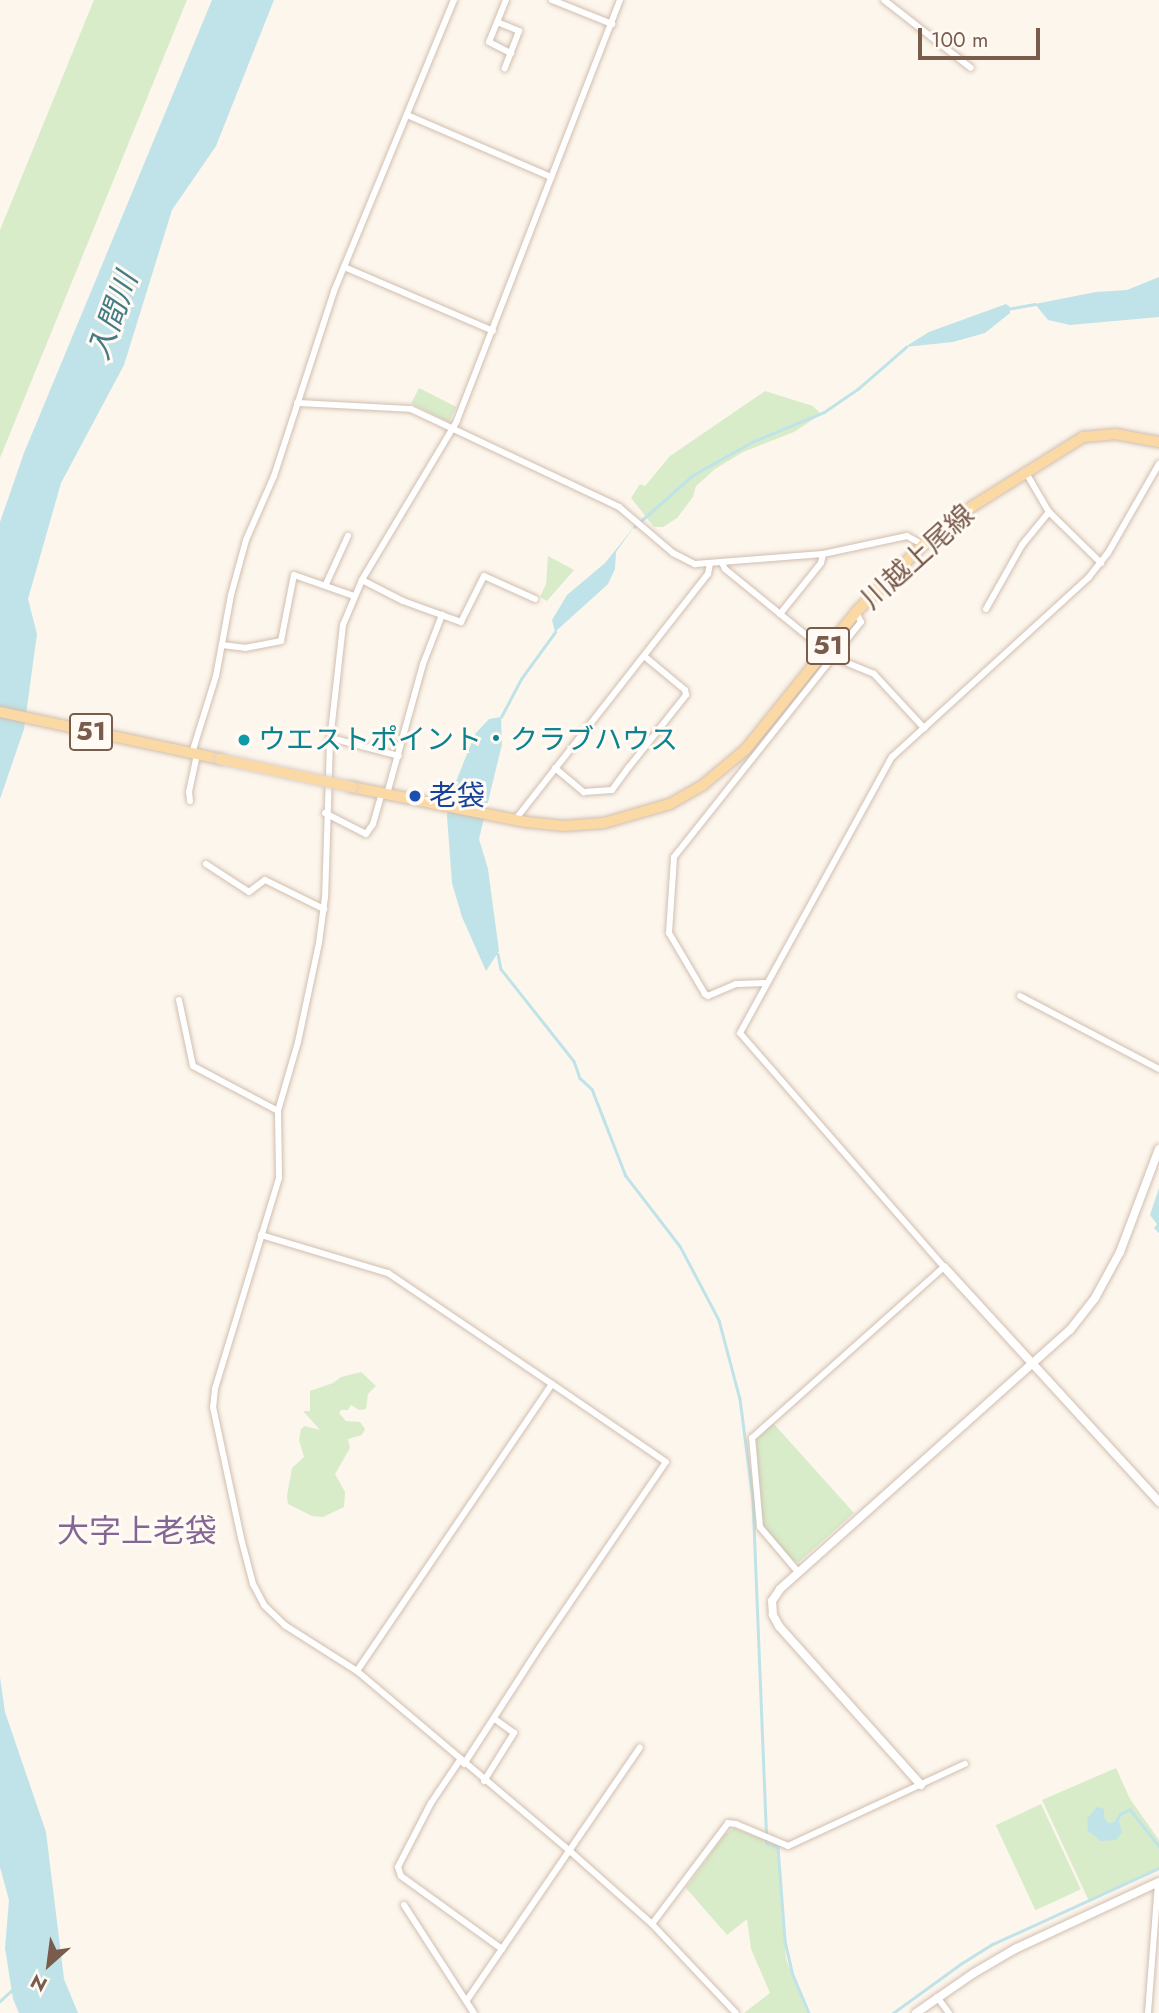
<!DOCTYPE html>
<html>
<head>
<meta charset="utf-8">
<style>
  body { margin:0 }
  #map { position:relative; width:1159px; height:2013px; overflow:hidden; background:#fdf6ec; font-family:Jost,"Noto Sans JP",sans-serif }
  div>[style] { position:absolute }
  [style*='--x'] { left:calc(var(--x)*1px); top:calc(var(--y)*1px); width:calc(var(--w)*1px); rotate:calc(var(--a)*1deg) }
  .green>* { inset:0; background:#d8ecc9; transform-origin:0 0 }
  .water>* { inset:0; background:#bfe3e8 }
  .stream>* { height:2.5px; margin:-1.25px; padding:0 1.25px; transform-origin:1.25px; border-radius:1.25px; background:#bfe3e8 }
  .roads { filter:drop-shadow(0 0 2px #d1beb0) drop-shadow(0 0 2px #d1beb0) }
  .minor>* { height:6px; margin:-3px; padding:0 3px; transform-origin:3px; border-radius:3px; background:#fff }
  .tertiary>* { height:8px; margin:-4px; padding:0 4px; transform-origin:4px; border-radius:4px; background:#fff }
  .primary>* { height:10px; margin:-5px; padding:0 5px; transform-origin:5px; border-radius:5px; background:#fbd9a5 }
  .bridges { filter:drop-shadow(0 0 2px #dad1cd) drop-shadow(0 0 2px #dad1cd) }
  .primary-bridge>* { height:10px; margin:-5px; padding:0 5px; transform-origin:5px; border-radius:5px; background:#fbd9a5 }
  .dots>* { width:19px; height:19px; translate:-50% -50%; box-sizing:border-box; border:4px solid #fffaf3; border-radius:50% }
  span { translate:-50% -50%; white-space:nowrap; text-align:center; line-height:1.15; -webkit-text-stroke:6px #fffaf3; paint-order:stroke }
  .shield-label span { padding:2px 5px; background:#fffaf3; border:2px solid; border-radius:5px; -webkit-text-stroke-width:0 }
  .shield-label { font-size:26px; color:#7a5c4d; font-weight:700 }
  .street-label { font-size:28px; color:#7a5c4d }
  .culture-label { font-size:28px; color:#0d838f }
  .left { translate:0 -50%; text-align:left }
  .transit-label { font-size:28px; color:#164399 }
  .water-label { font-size:30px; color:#437c86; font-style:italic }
  .quarter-label { font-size:32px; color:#846695 }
  .north { position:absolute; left:14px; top:1929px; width:70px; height:70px; -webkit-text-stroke:5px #fffaf3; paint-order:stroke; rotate:208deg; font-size:19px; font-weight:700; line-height:28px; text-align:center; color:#7a5c4d }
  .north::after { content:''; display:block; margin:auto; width:24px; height:32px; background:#7a5c4d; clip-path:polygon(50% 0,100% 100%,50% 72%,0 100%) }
  .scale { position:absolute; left:918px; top:28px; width:122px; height:32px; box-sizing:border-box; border:4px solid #7a5c4d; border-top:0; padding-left:9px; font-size:21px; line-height:24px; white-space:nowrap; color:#7a5c4d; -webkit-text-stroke:5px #fffaf3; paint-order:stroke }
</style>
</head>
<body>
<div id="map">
  <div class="green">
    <i style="clip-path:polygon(94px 0,187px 0,0 458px,0 230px)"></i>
    <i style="left:419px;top:388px;width:42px;height:17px;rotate:27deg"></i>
    <i style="clip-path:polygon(765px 391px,813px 406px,821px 414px,794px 432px,743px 452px,715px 469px,696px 486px,693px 497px,677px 518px,663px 527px,654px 527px,631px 498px,640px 484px,645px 486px,670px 456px)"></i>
    <i style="clip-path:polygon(548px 556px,574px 570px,547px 601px,540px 597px,546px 584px)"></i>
    <i style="clip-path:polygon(361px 1372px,376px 1386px,368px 1394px,366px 1409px,359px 1410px,351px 1405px,348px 1410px,341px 1410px,339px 1413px,346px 1421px,360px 1422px,365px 1429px,362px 1435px,348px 1439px,350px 1448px,335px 1474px,345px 1492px,344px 1507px,323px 1517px,312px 1516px,288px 1504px,287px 1496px,292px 1468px,304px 1457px,299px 1440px,301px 1429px,305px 1426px,320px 1430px,303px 1411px,310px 1411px,310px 1391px,333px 1383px,341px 1377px)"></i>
    <i style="clip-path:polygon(773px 1423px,854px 1513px,799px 1562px,793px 1561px,763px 1526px,756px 1439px)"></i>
    <i style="clip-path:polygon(1116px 1768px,1130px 1799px,1159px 1840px,1159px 1869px,1089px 1901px,1042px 1800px)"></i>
    <i style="left:1041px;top:1804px;width:94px;height:50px;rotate:65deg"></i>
    <i style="clip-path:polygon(734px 1828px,777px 1845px,786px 1959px,807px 2013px,744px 2013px,770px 1993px,751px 1949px,747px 1919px,727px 1935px,686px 1888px,724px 1835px)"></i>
  </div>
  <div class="water">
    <i style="clip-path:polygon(212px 0,274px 0,216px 146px,172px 210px,124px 365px,61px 483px,28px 599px,37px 634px,24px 729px,0 799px,0 522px,24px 453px)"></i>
    <i style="clip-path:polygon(1159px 277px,1159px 317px,1070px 325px,1048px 320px,1035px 304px,1096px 292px,1127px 290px)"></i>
    <i style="clip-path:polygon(1006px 304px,1010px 307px,1010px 313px,985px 333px,953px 342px,905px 347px,929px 332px)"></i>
    <i style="clip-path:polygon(634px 527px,616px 552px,615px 569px,608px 584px,555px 632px,552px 620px,567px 595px,605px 563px)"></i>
    <i style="clip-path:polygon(501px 717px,502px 744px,479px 839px,488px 869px,499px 951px,486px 971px,462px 917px,452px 883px,447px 816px,449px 799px,475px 734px,489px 719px)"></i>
    <i style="clip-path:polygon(1159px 1188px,1159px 1233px,1154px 1228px,1157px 1224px,1150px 1215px)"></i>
    <i style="clip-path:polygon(0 1677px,5px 1712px,46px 1832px,64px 1979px,78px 2013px,19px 2013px,13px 1999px,5px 1948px,9px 1900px,0 1867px)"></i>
    <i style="clip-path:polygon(1097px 1807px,1104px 1809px,1104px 1817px,1108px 1823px,1119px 1821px,1122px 1832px,1116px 1840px,1101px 1841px,1088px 1831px,1087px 1819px)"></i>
  </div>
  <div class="stream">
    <i style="--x:1007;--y:309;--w:28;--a:-10"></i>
    <i style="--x:634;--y:527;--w:79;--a:-41.4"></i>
    <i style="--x:693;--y:475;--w:68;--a:-29.2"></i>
    <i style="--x:752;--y:442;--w:78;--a:-22.6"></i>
    <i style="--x:824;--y:412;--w:42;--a:-34.4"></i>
    <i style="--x:859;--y:388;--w:62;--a:-41.1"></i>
    <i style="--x:501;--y:717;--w:43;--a:-62.2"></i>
    <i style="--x:521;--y:679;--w:58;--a:-54.1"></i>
    <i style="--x:498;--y:954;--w:15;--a:79"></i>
    <i style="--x:501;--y:969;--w:117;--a:51.6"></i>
    <i style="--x:574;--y:1061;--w:18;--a:71"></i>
    <i style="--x:580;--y:1078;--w:16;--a:43"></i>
    <i style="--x:592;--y:1089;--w:93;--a:68.7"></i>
    <i style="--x:626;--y:1176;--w:88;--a:52.4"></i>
    <i style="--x:680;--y:1246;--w:84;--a:62.2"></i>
    <i style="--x:719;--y:1320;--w:82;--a:75.1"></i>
    <i style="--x:740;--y:1399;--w:101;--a:82.6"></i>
    <i style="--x:753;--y:1499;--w:344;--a:87.7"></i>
    <i style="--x:767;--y:1843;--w:12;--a:20"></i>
    <i style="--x:778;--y:1847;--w:94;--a:85.7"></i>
    <i style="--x:785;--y:1941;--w:35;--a:77"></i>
    <i style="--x:793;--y:1975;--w:41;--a:67.2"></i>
    <i style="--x:1116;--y:1821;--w:8;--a:-60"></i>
    <i style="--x:1120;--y:1814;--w:11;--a:-27"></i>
    <i style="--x:1130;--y:1809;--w:47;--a:51.9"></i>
    <i style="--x:0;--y:2001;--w:18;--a:-43"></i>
    <i style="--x:893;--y:2013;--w:85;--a:-35.9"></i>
    <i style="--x:962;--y:1963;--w:36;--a:-32"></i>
    <i style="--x:993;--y:1944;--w:183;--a:-24.6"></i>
  </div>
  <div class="roads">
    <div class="minor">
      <i style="--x:506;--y:0;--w:45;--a:112"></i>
      <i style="--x:489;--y:42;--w:25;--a:27"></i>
      <i style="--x:552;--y:0;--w:65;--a:21.8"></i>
      <i style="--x:620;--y:0;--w:451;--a:111.2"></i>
      <i style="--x:457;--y:421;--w:185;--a:120.9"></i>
      <i style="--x:362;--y:580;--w:49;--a:112.9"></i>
      <i style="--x:343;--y:625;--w:117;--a:96.4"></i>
      <i style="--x:330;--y:741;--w:156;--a:91.8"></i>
      <i style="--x:325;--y:897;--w:46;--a:97.4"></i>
      <i style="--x:319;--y:943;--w:101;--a:102"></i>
      <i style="--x:298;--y:1042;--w:72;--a:106.2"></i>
      <i style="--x:278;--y:1111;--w:67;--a:89.1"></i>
      <i style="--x:279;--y:1178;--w:220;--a:106.9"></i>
      <i style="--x:215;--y:1389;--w:18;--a:96"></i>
      <i style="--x:213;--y:1407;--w:134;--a:77.9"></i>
      <i style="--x:241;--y:1538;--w:48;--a:75.4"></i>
      <i style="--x:253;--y:1584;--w:24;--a:62"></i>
      <i style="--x:264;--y:1605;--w:30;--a:44"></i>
      <i style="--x:286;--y:1626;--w:84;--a:32.4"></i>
      <i style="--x:357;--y:1671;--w:280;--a:40.2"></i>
      <i style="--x:571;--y:1852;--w:108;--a:41.6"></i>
      <i style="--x:652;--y:1924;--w:122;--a:46.7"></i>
      <i style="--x:884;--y:0;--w:110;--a:38"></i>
      <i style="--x:497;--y:22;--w:24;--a:22"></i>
      <i style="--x:519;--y:31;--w:40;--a:111"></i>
      <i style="--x:407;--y:115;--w:157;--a:23.3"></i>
      <i style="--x:344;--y:267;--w:162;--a:23.2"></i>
      <i style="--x:297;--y:403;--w:114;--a:3"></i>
      <i style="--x:411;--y:409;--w:230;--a:25.2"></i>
      <i style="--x:619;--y:507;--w:71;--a:40.4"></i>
      <i style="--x:673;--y:553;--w:25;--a:27"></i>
      <i style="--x:695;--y:564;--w:128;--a:-4.5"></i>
      <i style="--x:823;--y:554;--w:86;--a:-12.1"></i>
      <i style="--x:907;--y:536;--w:18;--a:29"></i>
      <i style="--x:1025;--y:471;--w:48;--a:59.7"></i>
      <i style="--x:1049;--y:512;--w:73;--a:44.4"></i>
      <i style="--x:722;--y:563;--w:7;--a:63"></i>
      <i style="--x:725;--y:569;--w:139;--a:39.2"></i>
      <i style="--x:833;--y:657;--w:44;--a:22.5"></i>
      <i style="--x:874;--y:674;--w:74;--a:47.2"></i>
      <i style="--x:362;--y:580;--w:46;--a:27.1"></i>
      <i style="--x:403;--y:601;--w:62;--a:19.9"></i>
      <i style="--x:461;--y:622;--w:51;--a:-63.4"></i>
      <i style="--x:484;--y:576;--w:56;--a:24.3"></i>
      <i style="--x:326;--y:584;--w:53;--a:-65.4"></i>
      <i style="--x:986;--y:609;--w:73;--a:-60.6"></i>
      <i style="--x:1022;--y:545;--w:43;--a:-50.7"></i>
      <i style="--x:780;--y:614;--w:65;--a:-51.2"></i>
      <i style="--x:821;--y:563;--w:9;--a:-77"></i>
      <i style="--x:222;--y:645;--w:23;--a:7"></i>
      <i style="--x:245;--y:648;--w:37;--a:-11"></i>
      <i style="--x:281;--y:641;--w:67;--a:-78.9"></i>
      <i style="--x:294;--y:575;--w:64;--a:19.3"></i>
      <i style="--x:331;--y:738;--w:70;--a:14.8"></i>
      <i style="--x:192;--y:753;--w:81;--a:-72.7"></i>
      <i style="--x:216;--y:676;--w:82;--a:-79.5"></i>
      <i style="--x:231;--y:595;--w:57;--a:-74.7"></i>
      <i style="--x:246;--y:540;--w:70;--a:-66.4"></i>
      <i style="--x:274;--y:476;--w:194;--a:-72"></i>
      <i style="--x:334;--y:291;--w:315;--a:-67.6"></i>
      <i style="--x:555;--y:768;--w:38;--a:40"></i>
      <i style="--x:584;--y:792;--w:28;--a:-4"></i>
      <i style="--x:612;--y:790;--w:29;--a:-54"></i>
      <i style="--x:629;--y:767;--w:92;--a:-51.6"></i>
      <i style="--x:686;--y:695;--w:5;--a:-101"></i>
      <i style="--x:685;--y:690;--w:53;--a:-140.3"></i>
      <i style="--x:387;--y:794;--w:135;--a:-74.5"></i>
      <i style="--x:423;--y:664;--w:53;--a:-68.8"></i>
      <i style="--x:190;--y:801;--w:9;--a:-96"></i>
      <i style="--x:189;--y:792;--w:39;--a:-78"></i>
      <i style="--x:325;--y:813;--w:46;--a:27.1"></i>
      <i style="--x:366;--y:834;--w:12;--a:-55"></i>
      <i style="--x:373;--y:824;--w:32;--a:-74"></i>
      <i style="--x:515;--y:820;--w:313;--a:-51.9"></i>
      <i style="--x:708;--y:574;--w:10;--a:-79"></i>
      <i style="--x:206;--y:864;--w:51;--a:33.1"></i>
      <i style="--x:249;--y:892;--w:20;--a:-37"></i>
      <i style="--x:265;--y:880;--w:66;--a:26.2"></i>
      <i style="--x:766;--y:983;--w:30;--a:178"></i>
      <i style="--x:736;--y:984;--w:30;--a:157"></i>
      <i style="--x:708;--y:996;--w:4;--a:-146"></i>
      <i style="--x:705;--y:994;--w:71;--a:-120.5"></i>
      <i style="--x:669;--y:933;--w:76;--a:-86.2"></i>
      <i style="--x:674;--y:857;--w:300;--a:-51.5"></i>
      <i style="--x:861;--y:622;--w:11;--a:-117"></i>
      <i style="--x:1020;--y:996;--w:157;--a:27.7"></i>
      <i style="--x:179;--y:1000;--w:67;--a:78"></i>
      <i style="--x:193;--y:1066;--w:96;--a:27.9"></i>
      <i style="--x:261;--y:1235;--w:133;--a:16.7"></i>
      <i style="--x:388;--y:1273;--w:198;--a:34.1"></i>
      <i style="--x:552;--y:1384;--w:347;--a:124.2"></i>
      <i style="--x:799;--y:1573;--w:60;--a:-130.3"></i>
      <i style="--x:760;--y:1527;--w:89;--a:-95.1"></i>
      <i style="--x:752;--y:1438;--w:257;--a:-41.7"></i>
      <i style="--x:944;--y:1267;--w:310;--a:-131.1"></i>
      <i style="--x:740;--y:1033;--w:315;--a:-61.2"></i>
      <i style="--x:892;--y:757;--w:267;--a:-42.4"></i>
      <i style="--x:1089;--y:577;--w:31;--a:-52"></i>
      <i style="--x:1108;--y:553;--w:103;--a:-60.2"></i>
      <i style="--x:460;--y:1760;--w:52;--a:124"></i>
      <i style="--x:431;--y:1803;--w:72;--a:117.3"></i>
      <i style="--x:398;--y:1867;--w:9;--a:72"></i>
      <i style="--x:401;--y:1876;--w:125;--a:35.9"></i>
      <i style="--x:464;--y:1764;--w:138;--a:-57.1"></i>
      <i style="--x:539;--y:1648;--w:225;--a:-55.7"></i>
      <i style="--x:666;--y:1462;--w:138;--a:-145.6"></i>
      <i style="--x:484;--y:1781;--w:57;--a:-58"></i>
      <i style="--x:514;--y:1733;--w:24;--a:-144"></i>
      <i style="--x:404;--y:1905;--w:129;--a:57.1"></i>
      <i style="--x:652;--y:1924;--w:126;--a:-53"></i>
      <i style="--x:728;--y:1823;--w:8;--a:7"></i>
      <i style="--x:736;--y:1824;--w:56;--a:22.9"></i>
      <i style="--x:788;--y:1846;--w:195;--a:-24.9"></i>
      <i style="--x:937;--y:1997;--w:20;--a:53"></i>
      <i style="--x:467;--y:2000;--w:306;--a:-55.6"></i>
      <i style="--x:1148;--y:2013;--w:130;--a:-85.6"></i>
    </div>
    <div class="tertiary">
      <i style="--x:944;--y:1267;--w:319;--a:47.5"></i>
      <i style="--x:921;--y:1785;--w:213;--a:-131.8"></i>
      <i style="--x:779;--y:1626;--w:13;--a:-119"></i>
      <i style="--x:773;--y:1615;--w:14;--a:-94"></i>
      <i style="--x:772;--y:1601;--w:14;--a:-56"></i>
      <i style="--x:780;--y:1589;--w:389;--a:-41.8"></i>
      <i style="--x:1070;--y:1330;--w:41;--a:-52"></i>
      <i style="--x:1095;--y:1298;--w:52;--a:-61.5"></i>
      <i style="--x:1120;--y:1252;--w:110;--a:-69.3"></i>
      <i style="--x:916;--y:2013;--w:70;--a:-34.6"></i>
      <i style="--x:974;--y:1973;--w:48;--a:-30.3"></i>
      <i style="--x:1015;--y:1949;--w:159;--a:-25"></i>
    </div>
    <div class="primary">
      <i style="--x:0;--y:712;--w:225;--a:12.1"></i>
      <i style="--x:352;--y:787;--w:177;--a:11.4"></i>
      <i style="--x:526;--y:822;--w:37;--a:6"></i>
      <i style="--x:563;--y:826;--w:41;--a:-4.2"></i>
      <i style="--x:604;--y:823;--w:69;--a:-16.1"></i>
      <i style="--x:670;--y:804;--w:38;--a:-30"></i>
      <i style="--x:703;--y:785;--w:56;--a:-39.9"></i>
      <i style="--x:746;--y:749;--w:176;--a:-51.2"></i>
      <i style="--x:856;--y:612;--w:95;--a:-45"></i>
      <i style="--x:923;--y:545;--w:63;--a:-38"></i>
      <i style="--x:973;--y:506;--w:130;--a:-32.1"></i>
      <i style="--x:1083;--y:437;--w:32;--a:-5"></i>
      <i style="--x:1115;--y:434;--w:45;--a:10.3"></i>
    </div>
  </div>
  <div class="bridges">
    <div class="primary-bridge">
      <i style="--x:220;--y:759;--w:135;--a:12"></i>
    </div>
  </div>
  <div class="dots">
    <i style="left:244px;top:740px;background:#0f9aa8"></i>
    <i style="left:415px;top:796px;background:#1a4fb4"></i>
  </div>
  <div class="shield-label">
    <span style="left:828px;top:646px">51</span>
    <span style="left:91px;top:732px">51</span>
  </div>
  <div class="street-label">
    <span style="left:918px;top:557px;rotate:-42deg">川越上尾線</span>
  </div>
  <div class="culture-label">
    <span class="left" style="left:258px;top:740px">ウエストポイント・クラブハウス</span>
  </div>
  <div class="transit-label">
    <span class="left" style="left:429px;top:796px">老袋</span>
  </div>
  <div class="water-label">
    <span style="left:113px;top:316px;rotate:-70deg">入間川</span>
  </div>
  <div class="quarter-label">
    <span style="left:137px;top:1531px">大字上老袋</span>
  </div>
  <div class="north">N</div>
  <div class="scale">100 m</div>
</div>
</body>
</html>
